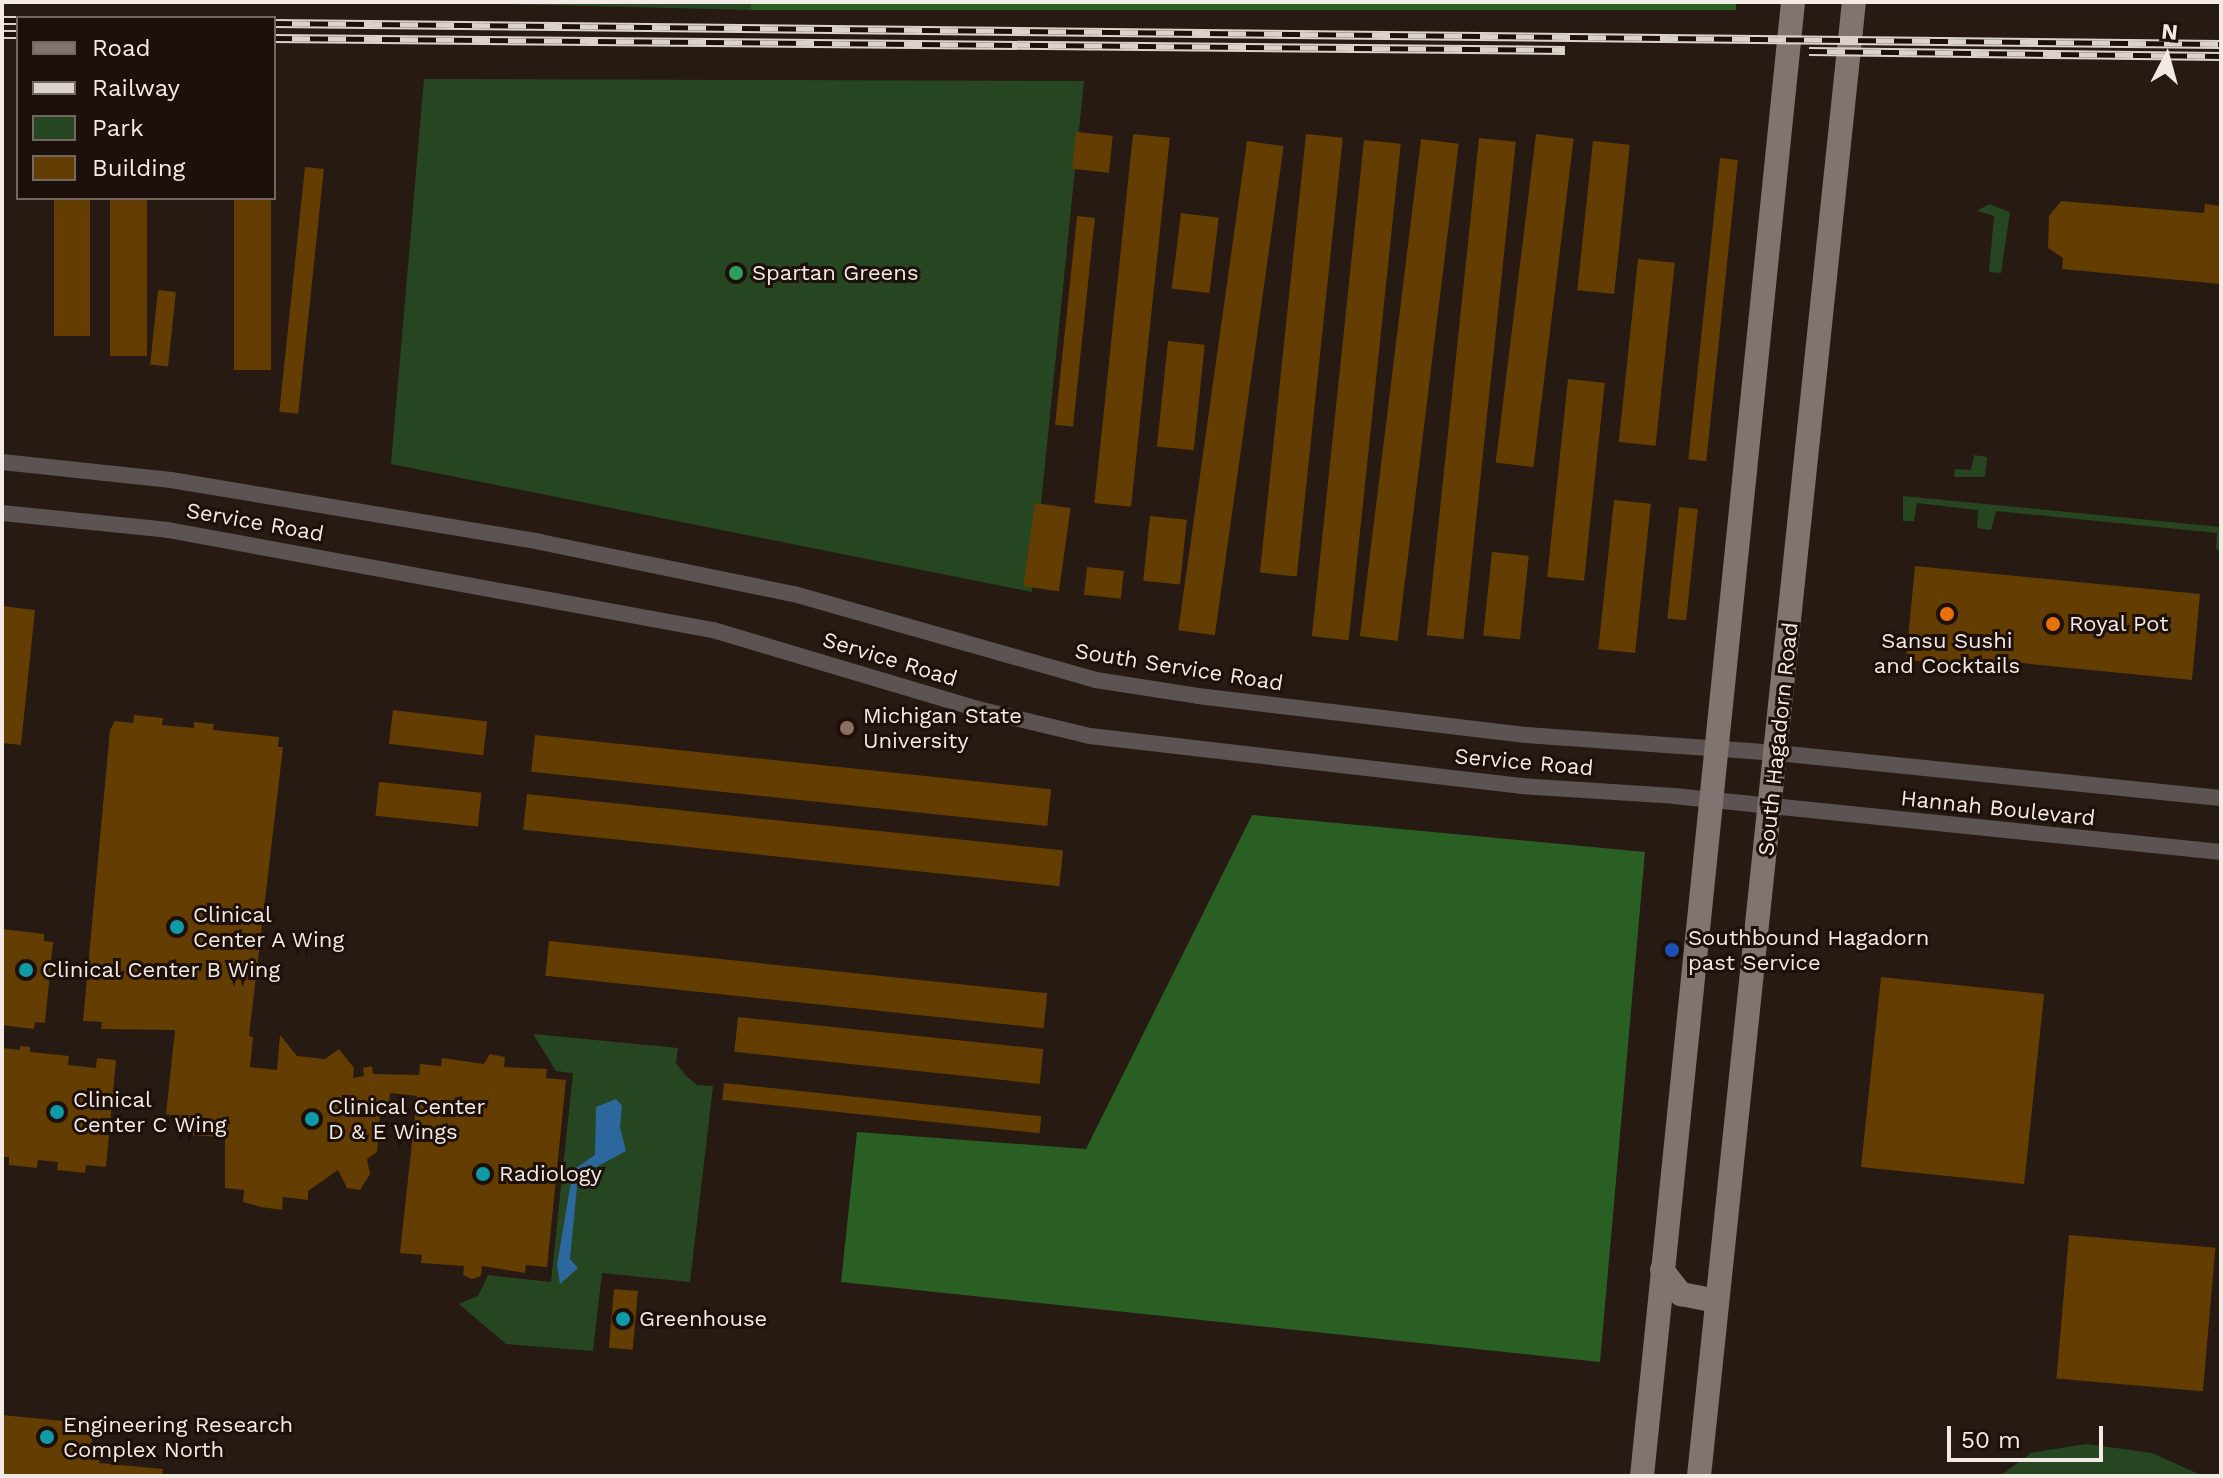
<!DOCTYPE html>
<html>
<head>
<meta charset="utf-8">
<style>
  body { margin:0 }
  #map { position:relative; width:2223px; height:1478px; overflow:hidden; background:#271a12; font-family:"Work Sans",sans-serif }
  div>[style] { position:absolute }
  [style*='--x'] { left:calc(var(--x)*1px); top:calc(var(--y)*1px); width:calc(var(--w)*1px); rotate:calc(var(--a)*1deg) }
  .green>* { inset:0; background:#254621 }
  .forest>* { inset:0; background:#2a5f24; transform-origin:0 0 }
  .water>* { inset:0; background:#2c679d }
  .building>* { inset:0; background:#633d02; transform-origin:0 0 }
  .street>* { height:16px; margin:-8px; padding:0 8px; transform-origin:8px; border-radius:8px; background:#5c5452 }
  .secondary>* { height:24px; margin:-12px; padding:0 12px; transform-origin:12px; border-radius:12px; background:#807370 }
  .rail>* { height:9px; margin-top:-4.5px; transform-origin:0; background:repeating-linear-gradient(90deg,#1d100a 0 18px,#dcd2cc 0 36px); box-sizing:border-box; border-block:2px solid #dcd2cc }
  .dots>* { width:22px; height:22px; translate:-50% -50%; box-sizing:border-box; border:4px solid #1d100a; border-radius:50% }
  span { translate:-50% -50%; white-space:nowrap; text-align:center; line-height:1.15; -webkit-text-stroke:6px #1d100a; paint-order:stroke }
  .poi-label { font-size:22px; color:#f4eae5 }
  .left { translate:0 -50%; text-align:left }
  .street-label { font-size:22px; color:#f4eae5 }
  .frame { position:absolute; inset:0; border:4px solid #f4eae5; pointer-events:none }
  .legend { position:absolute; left:16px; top:16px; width:260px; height:184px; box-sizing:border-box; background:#1d100a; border:2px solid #736762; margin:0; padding:10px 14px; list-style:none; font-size:24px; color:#f4eae5 }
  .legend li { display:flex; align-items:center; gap:16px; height:40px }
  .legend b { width:40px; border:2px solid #736762 }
  .north { position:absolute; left:2127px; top:16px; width:80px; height:80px; -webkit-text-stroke:6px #1d100a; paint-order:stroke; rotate:6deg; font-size:22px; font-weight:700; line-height:32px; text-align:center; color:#f4eae5 }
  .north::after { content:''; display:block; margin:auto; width:28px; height:36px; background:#f4eae5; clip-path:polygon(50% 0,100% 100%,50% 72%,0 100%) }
  .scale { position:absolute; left:1947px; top:1426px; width:156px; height:36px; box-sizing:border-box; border:4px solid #f4eae5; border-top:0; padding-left:10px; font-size:24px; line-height:28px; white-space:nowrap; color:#f4eae5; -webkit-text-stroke:6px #1d100a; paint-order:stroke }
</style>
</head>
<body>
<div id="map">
  <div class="green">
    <i style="clip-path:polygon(426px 2px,751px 2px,751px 10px)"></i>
    <i style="clip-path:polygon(424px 79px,1084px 81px,1032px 592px,391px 464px)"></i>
    <i style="clip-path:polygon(1989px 204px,2010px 212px,2001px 273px,1989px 272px,1994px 216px,1977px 211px)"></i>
    <i style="clip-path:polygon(1974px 455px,1987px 457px,1985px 477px,1954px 477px,1955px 469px,1971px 470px)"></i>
    <i style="clip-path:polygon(1903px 496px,2221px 527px,2221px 552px,2216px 549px,2217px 533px,1996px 511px,1991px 530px,1977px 528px,1978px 510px,1917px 503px,1914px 521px,1903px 521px)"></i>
    <i style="clip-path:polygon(533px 1034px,678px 1048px,676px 1063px,685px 1075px,697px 1085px,713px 1086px,690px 1282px,602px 1273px,593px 1351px,506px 1344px,459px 1304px,478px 1296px,488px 1275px,551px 1282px,573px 1073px,556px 1071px)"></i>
    <i style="clip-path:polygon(2086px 1444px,2152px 1453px,2203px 1476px,2000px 1476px,2031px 1453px)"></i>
  </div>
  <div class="forest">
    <i style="left:751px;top:2px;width:985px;height:8px"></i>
    <i style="clip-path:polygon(1252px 815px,1645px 852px,1600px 1362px,841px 1282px,857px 1132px,1086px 1149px)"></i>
  </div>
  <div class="water">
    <i style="clip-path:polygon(616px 1099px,622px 1106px,620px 1127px,626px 1151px,578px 1177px,570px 1259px,578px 1268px,560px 1284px,557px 1265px,573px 1170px,595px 1155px,596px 1107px)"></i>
  </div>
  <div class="building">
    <i style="left:1076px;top:132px;width:37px;height:37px;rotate:6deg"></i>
    <i style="left:1133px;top:134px;width:37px;height:371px;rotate:6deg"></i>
    <i style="left:1306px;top:134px;width:37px;height:441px;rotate:6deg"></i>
    <i style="left:1536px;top:134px;width:38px;height:331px;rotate:7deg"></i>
    <i style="left:1479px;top:138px;width:37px;height:500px;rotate:6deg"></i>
    <i style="left:1421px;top:139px;width:38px;height:501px;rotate:7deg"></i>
    <i style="left:1364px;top:140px;width:37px;height:499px;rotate:6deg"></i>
    <i style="left:1247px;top:141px;width:37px;height:494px;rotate:8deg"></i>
    <i style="left:1593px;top:141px;width:37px;height:150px;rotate:6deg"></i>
    <i style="left:1720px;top:158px;width:18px;height:303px;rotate:6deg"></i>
    <i style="left:305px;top:167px;width:19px;height:246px;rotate:6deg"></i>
    <i style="left:54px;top:198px;width:36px;height:138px"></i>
    <i style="left:110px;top:198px;width:37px;height:158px"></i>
    <i style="left:234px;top:198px;width:37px;height:172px"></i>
    <i style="clip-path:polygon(2061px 201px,2204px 213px,2205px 204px,2221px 206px,2221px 284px,2062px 269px,2063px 258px,2048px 248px,2049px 216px)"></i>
    <i style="left:1181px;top:213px;width:38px;height:76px;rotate:7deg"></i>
    <i style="left:1077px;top:216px;width:18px;height:210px;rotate:6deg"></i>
    <i style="left:1638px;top:259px;width:37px;height:184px;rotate:6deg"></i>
    <i style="left:158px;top:290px;width:18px;height:75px;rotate:6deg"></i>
    <i style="left:1168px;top:341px;width:37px;height:106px;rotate:6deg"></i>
    <i style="left:1568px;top:379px;width:37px;height:199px;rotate:6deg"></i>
    <i style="left:1614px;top:500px;width:37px;height:150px;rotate:6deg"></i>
    <i style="left:1035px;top:503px;width:36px;height:84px;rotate:8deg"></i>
    <i style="left:1679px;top:507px;width:19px;height:112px;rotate:6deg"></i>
    <i style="left:1150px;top:516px;width:37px;height:65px;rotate:6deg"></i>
    <i style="left:1492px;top:552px;width:37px;height:84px;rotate:6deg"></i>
    <i style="clip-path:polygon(1915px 566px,2200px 594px,2192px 680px,1980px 659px,1980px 667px,1906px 660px)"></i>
    <i style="left:1087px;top:567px;width:37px;height:28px;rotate:6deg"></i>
    <i style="clip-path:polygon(2px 606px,35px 610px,21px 745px,2px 743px)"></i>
    <i style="left:393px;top:710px;width:95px;height:34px;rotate:7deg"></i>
    <i style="clip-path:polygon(134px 715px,163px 718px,162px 725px,194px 728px,194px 722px,214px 724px,213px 730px,279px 737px,278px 747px,283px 747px,249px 1036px,253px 1037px,250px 1067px,277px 1070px,280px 1035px,297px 1056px,325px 1059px,339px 1049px,354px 1068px,353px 1078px,364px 1076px,363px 1068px,372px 1066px,373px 1074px,419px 1075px,420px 1064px,441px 1066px,442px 1058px,484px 1064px,490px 1054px,505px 1057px,504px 1067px,547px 1069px,546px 1078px,566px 1080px,547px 1267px,526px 1265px,525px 1273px,482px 1266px,481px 1276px,472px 1279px,463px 1275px,464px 1266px,421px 1263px,422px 1255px,400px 1253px,417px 1096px,390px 1093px,388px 1116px,380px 1115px,377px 1152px,367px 1159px,370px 1174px,360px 1190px,347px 1188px,338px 1170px,308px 1191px,308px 1200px,283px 1197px,282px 1210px,261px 1207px,243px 1202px,244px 1190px,225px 1188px,225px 1130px,219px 1129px,219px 1137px,193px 1135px,193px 1128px,174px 1126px,175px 1116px,166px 1114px,175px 1030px,101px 1029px,102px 1022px,83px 1021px,110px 730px,115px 721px,133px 723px)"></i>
    <i style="left:535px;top:735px;width:519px;height:37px;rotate:6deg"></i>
    <i style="left:379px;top:782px;width:103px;height:34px;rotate:6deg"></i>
    <i style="left:527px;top:794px;width:539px;height:36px;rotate:6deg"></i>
    <i style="clip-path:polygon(2px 929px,44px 934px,44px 941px,53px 942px,45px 1023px,35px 1022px,34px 1029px,2px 1025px)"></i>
    <i style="left:549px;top:941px;width:501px;height:35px;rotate:6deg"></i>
    <i style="left:1881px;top:977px;width:164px;height:191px;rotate:6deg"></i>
    <i style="left:738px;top:1017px;width:307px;height:35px;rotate:6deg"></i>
    <i style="clip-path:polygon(20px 1046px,30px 1047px,30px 1052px,69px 1056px,68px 1065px,96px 1068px,97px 1058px,116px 1060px,106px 1167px,86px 1165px,85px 1173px,57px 1170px,58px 1162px,38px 1160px,37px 1168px,9px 1165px,9px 1157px,2px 1157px,2px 1048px,20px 1050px)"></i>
    <i style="left:724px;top:1083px;width:319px;height:17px;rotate:6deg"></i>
    <i style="left:2069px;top:1235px;width:147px;height:144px;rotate:5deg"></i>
    <i style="left:614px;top:1289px;width:24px;height:59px;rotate:5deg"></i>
    <i style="clip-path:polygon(2px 1415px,94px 1424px,91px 1451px,100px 1452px,99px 1463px,163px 1469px,162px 1476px,2px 1476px)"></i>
  </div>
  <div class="street">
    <i style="--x:2;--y:462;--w:170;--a:6.1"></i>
    <i style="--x:171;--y:480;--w:374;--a:9.5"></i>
    <i style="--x:540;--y:542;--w:259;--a:11.6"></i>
    <i style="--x:794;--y:594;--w:314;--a:15.9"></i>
    <i style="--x:1096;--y:680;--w:103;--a:8.9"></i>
    <i style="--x:1198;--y:696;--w:330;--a:6.8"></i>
    <i style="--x:1526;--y:735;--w:252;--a:4.1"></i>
    <i style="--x:1777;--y:753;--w:446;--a:5.8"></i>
    <i style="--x:2;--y:513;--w:167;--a:5.8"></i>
    <i style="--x:168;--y:530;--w:554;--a:10.4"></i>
    <i style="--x:713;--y:630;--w:277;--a:16.6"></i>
    <i style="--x:978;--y:709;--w:115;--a:13.6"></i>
    <i style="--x:1090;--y:736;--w:434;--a:6.6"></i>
    <i style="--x:1521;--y:786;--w:153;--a:3.7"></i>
    <i style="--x:1674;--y:796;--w:550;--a:5.85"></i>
  </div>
  <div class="secondary">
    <i style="--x:1662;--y:1270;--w:31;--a:52"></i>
    <i style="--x:1681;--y:1294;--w:36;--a:11"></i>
    <i style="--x:1642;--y:1476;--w:1482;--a:-84.15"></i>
    <i style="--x:1699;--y:1476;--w:1482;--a:-84"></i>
  </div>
  <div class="rail">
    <i style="--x:2;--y:20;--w:16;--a:0"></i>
    <i style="--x:274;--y:23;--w:1947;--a:0.62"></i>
    <i style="--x:2;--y:34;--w:16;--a:0"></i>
    <i style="--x:274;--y:38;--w:1291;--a:0.53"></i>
    <i style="--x:1809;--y:51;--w:412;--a:0.7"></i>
  </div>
  <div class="dots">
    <i style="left:736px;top:273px;background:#2e9e5b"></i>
    <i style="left:1947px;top:614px;background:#e8710a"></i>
    <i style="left:2053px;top:624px;background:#e8710a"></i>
    <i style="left:847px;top:728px;background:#8d6e63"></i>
    <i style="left:177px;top:927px;background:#0f9aa8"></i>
    <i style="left:1672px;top:950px;background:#1a4fb4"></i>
    <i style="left:26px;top:970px;background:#0f9aa8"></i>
    <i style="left:57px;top:1112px;background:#0f9aa8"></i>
    <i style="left:312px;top:1119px;background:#0f9aa8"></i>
    <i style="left:483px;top:1174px;background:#0f9aa8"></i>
    <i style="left:623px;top:1319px;background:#0f9aa8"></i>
    <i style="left:47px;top:1437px;background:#0f9aa8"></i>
  </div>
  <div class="poi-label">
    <span class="left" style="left:752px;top:273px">Spartan Greens</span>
    <span class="left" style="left:2069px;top:624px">Royal Pot</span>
    <span style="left:1947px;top:653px">Sansu Sushi<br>and Cocktails</span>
    <span class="left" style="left:863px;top:728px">Michigan State<br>University</span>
    <span class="left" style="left:193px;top:927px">Clinical<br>Center A Wing</span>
    <span class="left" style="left:1688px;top:950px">Southbound Hagadorn<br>past Service</span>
    <span class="left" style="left:42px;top:970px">Clinical Center B Wing</span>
    <span class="left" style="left:73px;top:1112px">Clinical<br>Center C Wing</span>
    <span class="left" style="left:328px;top:1119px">Clinical Center<br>D &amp; E Wings</span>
    <span class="left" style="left:499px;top:1174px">Radiology</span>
    <span class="left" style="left:639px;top:1319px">Greenhouse</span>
    <span class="left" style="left:63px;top:1437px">Engineering Research<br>Complex North</span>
  </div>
  <div class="street-label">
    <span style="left:255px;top:522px;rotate:10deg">Service Road</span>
    <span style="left:890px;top:659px;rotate:17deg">Service Road</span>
    <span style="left:1179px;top:667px;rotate:9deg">South Service Road</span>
    <span style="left:1778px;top:739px;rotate:-84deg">South Hagadorn Road</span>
    <span style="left:1524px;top:762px;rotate:5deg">Service Road</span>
    <span style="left:1998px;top:808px;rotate:6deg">Hannah Boulevard</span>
  </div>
  <div class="frame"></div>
  <ul class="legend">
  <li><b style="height:10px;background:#807370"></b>Road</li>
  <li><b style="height:10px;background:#dcd2cc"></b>Railway</li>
  <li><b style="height:22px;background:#254621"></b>Park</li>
  <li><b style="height:22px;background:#633d02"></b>Building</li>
  </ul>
  <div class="north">N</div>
  <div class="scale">50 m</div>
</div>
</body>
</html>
